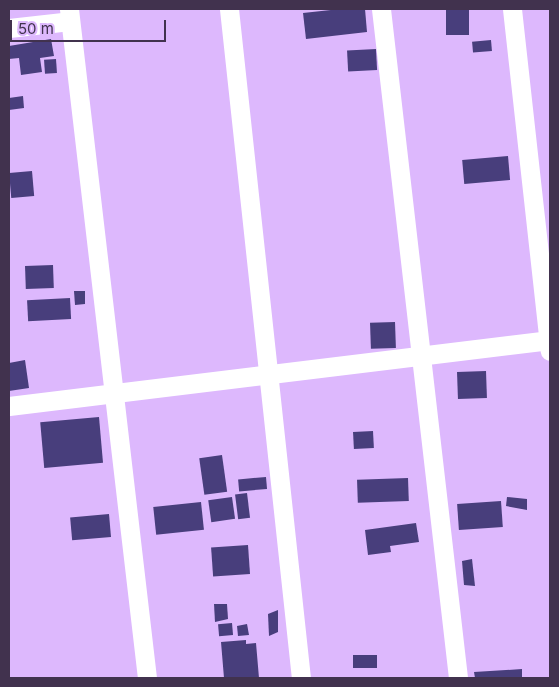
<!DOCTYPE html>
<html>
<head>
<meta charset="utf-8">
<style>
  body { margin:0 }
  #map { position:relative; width:559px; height:687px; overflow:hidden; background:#ddb8fd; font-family:Inter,sans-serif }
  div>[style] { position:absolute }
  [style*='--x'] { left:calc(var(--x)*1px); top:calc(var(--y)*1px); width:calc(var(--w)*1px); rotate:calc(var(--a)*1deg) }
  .building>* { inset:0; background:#483e7c; transform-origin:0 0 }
  .street>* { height:19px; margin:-9.5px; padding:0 9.5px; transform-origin:9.5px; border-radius:9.5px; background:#fff }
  span { translate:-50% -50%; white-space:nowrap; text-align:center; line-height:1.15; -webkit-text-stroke:5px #ddb8fd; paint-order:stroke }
  .frame { position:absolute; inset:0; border:10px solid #41324e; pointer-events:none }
  .scale { position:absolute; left:10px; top:20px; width:156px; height:22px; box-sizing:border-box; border:2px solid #41324e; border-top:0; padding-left:6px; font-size:15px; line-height:18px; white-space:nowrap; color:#41324e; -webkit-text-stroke:4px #ddb8fd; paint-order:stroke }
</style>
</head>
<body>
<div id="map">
  <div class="building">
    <i style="clip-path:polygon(340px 9px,365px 9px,367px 32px,306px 39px,303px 13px)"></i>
    <i style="left:446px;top:9px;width:23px;height:26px"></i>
    <i style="clip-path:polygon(51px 39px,54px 56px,40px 58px,42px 72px,21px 75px,19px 58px,9px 59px,9px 46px)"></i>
    <i style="left:491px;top:40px;width:11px;height:19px;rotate:85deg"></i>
    <i style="left:376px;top:49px;width:21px;height:29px;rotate:87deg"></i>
    <i style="left:56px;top:59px;width:14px;height:12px;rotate:86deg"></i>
    <i style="clip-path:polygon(23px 96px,24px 108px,9px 110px,9px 98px)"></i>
    <i style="left:508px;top:156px;width:24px;height:46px;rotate:85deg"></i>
    <i style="left:32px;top:171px;width:25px;height:23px;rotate:85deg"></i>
    <i style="left:53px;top:265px;width:23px;height:28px;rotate:88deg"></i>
    <i style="clip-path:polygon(74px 291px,85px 291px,85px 304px,75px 305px)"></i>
    <i style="left:70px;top:298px;width:21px;height:43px;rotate:87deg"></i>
    <i style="left:395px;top:322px;width:26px;height:25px;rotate:88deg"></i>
    <i style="clip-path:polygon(25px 360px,29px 388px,9px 391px,9px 363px)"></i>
    <i style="left:486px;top:371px;width:27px;height:29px;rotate:88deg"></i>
    <i style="left:99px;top:417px;width:46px;height:59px;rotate:85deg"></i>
    <i style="left:373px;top:431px;width:17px;height:20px;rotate:87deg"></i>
    <i style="left:222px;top:455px;width:37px;height:23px;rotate:82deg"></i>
    <i style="left:266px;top:477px;width:12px;height:28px;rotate:85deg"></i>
    <i style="left:408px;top:478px;width:23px;height:51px;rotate:88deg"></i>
    <i style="left:247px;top:493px;width:25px;height:12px;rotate:83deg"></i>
    <i style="left:232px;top:497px;width:22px;height:24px;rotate:82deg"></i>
    <i style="clip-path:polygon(507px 497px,527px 499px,527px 510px,506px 506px)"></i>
    <i style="left:501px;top:501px;width:26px;height:44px;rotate:86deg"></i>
    <i style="left:201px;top:502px;width:28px;height:48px;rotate:84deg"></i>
    <i style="left:109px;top:514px;width:23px;height:39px;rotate:85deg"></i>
    <i style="clip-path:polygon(416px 523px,419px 542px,390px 546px,391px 552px,368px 555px,365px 530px)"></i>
    <i style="left:248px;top:545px;width:29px;height:37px;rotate:86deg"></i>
    <i style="clip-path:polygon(472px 559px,475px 586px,464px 585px,462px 561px)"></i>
    <i style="clip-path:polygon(214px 604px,227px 604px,228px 619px,215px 622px)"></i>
    <i style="clip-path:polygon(278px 610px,278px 632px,269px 636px,268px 614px)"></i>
    <i style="left:232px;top:623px;width:12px;height:14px;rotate:85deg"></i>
    <i style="clip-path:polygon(247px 624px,249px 635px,238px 636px,237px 626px)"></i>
    <i style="clip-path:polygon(246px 640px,246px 644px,256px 643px,259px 678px,224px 678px,221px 642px)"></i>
    <i style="left:377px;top:655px;width:13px;height:24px;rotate:90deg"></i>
    <i style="clip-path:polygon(522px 669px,522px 678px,475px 678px,474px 672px)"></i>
  </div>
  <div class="street">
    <i style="--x:69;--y:9;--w:674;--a:83.35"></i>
    <i style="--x:229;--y:9;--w:673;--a:83.86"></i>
    <i style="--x:381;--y:9;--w:673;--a:83.43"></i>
    <i style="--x:512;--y:9;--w:344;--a:83.7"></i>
    <i style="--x:9;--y:28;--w:61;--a:-6.5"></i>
    <i style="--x:9;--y:406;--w:545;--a:-6.96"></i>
  </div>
  <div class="frame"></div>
  <div class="scale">50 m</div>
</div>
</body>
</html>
